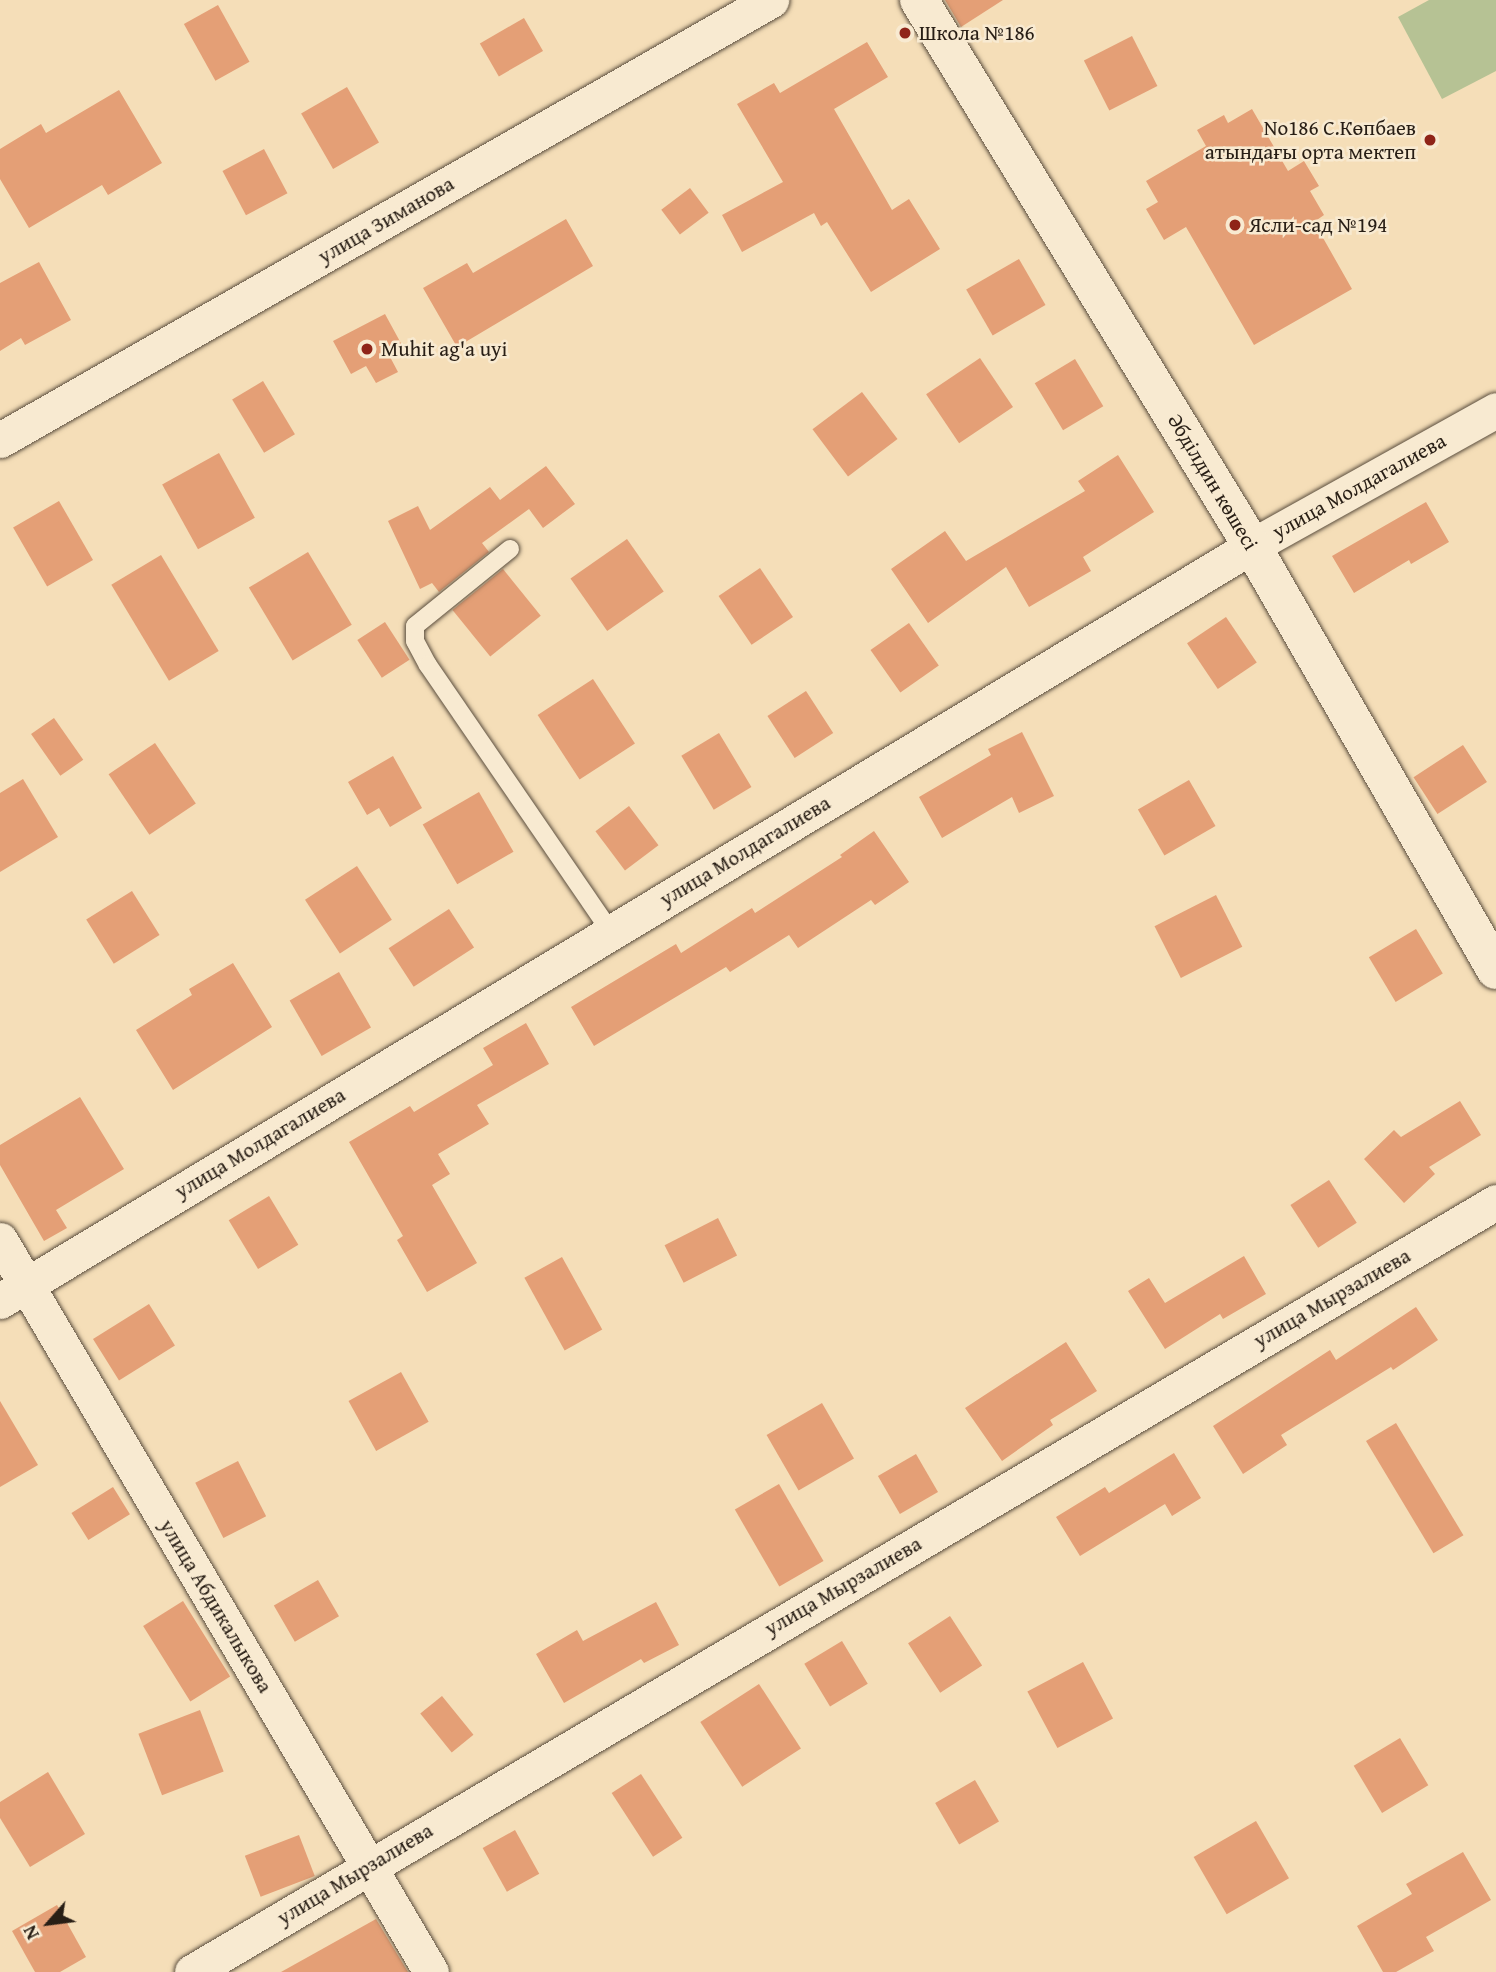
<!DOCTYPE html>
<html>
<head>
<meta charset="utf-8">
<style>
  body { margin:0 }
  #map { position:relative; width:1496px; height:1972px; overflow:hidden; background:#f5deb8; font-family:"Gentium Book Plus",serif }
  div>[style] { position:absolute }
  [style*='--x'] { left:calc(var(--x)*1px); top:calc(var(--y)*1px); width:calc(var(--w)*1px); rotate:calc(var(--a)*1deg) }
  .green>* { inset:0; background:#b6c294 }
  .building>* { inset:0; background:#e49f76; transform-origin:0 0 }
  .roads { filter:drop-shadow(0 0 2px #5b4e3e) drop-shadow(0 0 2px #5b4e3e) }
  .service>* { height:18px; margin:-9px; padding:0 9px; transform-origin:9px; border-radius:9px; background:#f8ead1 }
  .minor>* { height:35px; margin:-17.5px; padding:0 17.5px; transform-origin:17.5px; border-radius:17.5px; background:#f8ead1 }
  .secondary>* { height:38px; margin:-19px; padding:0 19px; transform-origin:19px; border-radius:19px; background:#f8ead1 }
  .dots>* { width:19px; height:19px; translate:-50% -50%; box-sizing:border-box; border:4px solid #f8ead1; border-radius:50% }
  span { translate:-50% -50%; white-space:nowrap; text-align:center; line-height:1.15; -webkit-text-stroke:5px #f8ead1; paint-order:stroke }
  .poi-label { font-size:21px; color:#281e15 }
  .left { translate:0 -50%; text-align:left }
  .right { translate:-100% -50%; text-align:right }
  .street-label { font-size:21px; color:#281e15 }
  .north { position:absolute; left:14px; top:1888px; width:70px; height:70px; -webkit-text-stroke:5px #f8ead1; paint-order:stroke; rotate:242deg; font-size:19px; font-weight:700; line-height:28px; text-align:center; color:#281e15 }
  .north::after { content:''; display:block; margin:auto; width:24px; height:32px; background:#281e15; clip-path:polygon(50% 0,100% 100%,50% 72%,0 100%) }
</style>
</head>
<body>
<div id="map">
  <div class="green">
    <i style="clip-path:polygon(1429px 0,1496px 0,1496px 71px,1442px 99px,1398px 17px)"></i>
  </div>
  <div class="building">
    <i style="clip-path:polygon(945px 0,1003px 0,961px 27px)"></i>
    <i style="left:218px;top:5px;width:65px;height:39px;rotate:61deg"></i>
    <i style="left:524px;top:18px;width:38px;height:51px;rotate:60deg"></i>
    <i style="left:1132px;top:36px;width:56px;height:54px;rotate:63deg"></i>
    <i style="clip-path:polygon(867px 42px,888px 77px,834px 109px,892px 210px,909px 199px,940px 249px,871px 292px,827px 222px,821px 226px,814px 213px,742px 252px,722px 215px,783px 182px,737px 104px,774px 83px,780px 93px)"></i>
    <i style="left:347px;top:87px;width:64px;height:53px;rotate:60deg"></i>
    <i style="clip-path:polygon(119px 90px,162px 163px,108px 195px,102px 185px,29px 228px,0 179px,0 149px,41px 124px,46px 133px)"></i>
    <i style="clip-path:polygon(1252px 109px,1288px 171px,1304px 161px,1319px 186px,1310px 191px,1324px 215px,1314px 222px,1352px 289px,1254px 345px,1186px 227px,1164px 240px,1146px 209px,1158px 202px,1146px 181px,1206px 146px,1197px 130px,1224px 115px,1228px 123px)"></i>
    <i style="left:264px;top:149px;width:50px;height:47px;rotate:62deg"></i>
    <i style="left:690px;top:188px;width:31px;height:36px;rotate:53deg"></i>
    <i style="clip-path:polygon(566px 219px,593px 266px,457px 347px,423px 288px,467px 263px,473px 273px)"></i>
    <i style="left:1019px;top:259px;width:53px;height:61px;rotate:60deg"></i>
    <i style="clip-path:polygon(39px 262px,71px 320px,25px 345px,21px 338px,0 351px,0 283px)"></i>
    <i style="clip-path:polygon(385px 314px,403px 347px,389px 355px,398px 372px,376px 383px,366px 366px,351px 374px,333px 341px)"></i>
    <i style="left:980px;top:358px;width:59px;height:65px;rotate:56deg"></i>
    <i style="left:1075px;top:359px;width:55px;height:47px;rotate:59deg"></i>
    <i style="left:263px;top:381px;width:62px;height:36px;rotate:59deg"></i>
    <i style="left:862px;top:392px;width:59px;height:62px;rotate:53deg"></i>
    <i style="left:219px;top:453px;width:74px;height:65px;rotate:61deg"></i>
    <i style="clip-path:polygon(1118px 455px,1154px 512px,1083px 557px,1091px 571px,1029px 607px,1006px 567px,928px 623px,891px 569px,945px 531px,966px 561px,1085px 491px,1078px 481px)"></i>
    <i style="clip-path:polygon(546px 466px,575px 504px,543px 528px,529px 509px,482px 543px,489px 552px,439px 592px,432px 583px,420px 589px,388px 521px,418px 506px,430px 530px,490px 487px,500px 500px)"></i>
    <i style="left:59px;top:501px;width:68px;height:53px;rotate:60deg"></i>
    <i style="clip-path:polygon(1426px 502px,1449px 542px,1411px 564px,1409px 560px,1354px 593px,1332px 556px)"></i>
    <i style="left:627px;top:539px;width:64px;height:69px;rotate:55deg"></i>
    <i style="left:308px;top:552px;width:85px;height:69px;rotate:59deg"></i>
    <i style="left:161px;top:555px;width:112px;height:58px;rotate:59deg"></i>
    <i style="left:760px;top:568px;width:59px;height:50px;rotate:56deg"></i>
    <i style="left:503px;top:569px;width:60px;height:65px;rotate:51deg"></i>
    <i style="left:1226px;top:617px;width:55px;height:47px;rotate:56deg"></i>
    <i style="left:385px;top:622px;width:45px;height:33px;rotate:57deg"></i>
    <i style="left:909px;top:623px;width:52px;height:47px;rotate:55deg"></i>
    <i style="left:593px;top:679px;width:77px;height:66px;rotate:57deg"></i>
    <i style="left:806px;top:691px;width:50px;height:46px;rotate:57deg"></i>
    <i style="left:54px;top:718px;width:51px;height:28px;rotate:55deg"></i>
    <i style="clip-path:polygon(1022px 732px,1054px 796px,1019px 813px,1012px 797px,942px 838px,919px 797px,991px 755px,988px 749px)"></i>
    <i style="left:719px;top:733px;width:63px;height:44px;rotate:59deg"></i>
    <i style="left:155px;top:743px;width:73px;height:56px;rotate:56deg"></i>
    <i style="left:1463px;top:745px;width:44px;height:59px;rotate:57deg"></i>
    <i style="clip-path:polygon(393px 756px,422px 808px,390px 827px,379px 808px,367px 815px,348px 782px)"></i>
    <i style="clip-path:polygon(23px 779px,58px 837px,0 872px,0 793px)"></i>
    <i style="left:1189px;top:780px;width:53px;height:59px;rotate:60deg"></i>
    <i style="left:479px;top:792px;width:69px;height:65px;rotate:60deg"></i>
    <i style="left:629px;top:806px;width:49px;height:42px;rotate:53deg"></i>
    <i style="clip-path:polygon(874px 831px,909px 882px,875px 905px,871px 900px,798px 948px,789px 935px,730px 972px,726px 967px,594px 1046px,571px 1007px,676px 944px,681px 953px,752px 908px,755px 913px,842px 857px,840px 855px)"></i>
    <i style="left:357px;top:866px;width:64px;height:62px;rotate:57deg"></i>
    <i style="left:132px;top:891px;width:52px;height:54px;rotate:58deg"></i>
    <i style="left:1216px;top:895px;width:58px;height:69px;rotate:63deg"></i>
    <i style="left:449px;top:909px;width:46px;height:72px;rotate:57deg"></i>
    <i style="left:1416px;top:929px;width:52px;height:55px;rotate:59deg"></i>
    <i style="clip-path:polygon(233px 963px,272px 1027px,173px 1090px,136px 1030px,192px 995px,189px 989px)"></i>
    <i style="left:339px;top:972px;width:64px;height:57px;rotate:60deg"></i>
    <i style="clip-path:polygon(526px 1023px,549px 1064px,477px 1105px,489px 1124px,438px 1154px,450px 1174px,432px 1185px,477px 1263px,427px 1292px,397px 1240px,403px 1236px,349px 1142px,410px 1106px,414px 1112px,493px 1065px,483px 1048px)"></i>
    <i style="clip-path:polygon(80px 1097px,124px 1169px,56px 1210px,67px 1228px,44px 1241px,0 1165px,0 1145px)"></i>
    <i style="clip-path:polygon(1460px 1101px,1481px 1135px,1429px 1167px,1435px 1174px,1404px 1203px,1364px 1159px,1394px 1130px,1401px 1137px)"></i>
    <i style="left:1329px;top:1180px;width:51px;height:46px;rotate:57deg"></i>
    <i style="left:269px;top:1196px;width:57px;height:47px;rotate:59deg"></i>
    <i style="left:718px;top:1218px;width:42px;height:60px;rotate:63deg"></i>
    <i style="clip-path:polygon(1244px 1256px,1266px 1294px,1223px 1319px,1220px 1314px,1165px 1349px,1128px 1291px,1149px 1278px,1165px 1303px)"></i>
    <i style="left:562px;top:1257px;width:83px;height:43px;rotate:61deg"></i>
    <i style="left:149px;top:1304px;width:49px;height:66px;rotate:58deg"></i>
    <i style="clip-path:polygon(1416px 1307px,1438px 1340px,1393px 1370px,1391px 1367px,1281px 1435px,1287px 1445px,1243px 1474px,1213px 1426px,1330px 1350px,1336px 1360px)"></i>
    <i style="clip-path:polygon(1066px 1342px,1097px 1391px,1050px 1420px,1053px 1425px,1002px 1461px,965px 1408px)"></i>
    <i style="left:401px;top:1372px;width:57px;height:60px;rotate:61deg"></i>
    <i style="clip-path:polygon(0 1401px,38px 1465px,0 1487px)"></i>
    <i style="left:822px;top:1403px;width:64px;height:64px;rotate:60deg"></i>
    <i style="left:1396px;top:1423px;width:131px;height:35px;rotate:59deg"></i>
    <i style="clip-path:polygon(1174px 1453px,1201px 1498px,1172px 1516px,1165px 1504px,1080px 1556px,1056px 1517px,1105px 1487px,1109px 1493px)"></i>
    <i style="left:916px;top:1454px;width:44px;height:44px;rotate:60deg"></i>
    <i style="left:238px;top:1461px;width:62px;height:48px;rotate:63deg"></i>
    <i style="left:779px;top:1484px;width:89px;height:51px;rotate:60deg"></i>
    <i style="left:113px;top:1487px;width:32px;height:49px;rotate:58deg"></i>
    <i style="left:318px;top:1580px;width:42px;height:51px;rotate:60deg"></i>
    <i style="left:183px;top:1601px;width:89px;height:47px;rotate:58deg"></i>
    <i style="clip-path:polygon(656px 1602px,679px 1645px,644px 1663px,641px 1659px,564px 1703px,536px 1654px,577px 1630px,583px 1641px)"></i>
    <i style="left:950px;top:1616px;width:59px;height:50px;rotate:57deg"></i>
    <i style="left:842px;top:1641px;width:50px;height:44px;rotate:59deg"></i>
    <i style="left:1083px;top:1662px;width:64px;height:63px;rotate:62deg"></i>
    <i style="left:759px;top:1684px;width:77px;height:70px;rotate:57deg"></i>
    <i style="left:442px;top:1696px;width:50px;height:28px;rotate:51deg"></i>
    <i style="left:200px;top:1710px;width:66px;height:66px;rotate:69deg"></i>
    <i style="left:1400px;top:1738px;width:55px;height:54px;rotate:59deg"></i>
    <i style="clip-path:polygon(48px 1772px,85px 1834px,30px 1867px,0 1818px,0 1802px)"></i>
    <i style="left:641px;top:1774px;width:76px;height:35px;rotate:57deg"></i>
    <i style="left:975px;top:1780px;width:48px;height:46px;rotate:60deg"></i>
    <i style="left:1256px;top:1821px;width:66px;height:72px;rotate:60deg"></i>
    <i style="left:515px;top:1830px;width:50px;height:37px;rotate:61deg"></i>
    <i style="left:299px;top:1835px;width:44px;height:58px;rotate:69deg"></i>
    <i style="clip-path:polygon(1463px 1852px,1491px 1900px,1426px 1937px,1434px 1951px,1396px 1972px,1383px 1972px,1357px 1926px,1412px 1894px,1406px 1884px)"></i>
    <i style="clip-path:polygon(57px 1905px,86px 1957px,60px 1972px,35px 1972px,12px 1931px)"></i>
    <i style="clip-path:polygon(376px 1919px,408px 1972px,281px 1972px)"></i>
  </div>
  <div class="roads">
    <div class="service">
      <i style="--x:510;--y:549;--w:122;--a:141"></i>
      <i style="--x:415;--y:626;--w:15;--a:90"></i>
      <i style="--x:415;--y:641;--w:27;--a:62"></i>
      <i style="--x:428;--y:665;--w:324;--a:55.6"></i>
    </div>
    <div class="minor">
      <i style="--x:0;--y:440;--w:888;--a:-29.71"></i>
      <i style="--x:0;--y:1240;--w:849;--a:59.51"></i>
      <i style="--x:0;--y:1301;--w:1462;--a:-31.09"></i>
      <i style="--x:1252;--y:546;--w:279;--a:-29.1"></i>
      <i style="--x:192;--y:1972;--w:1514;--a:-30.56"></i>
    </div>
    <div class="secondary">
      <i style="--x:919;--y:0;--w:640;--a:58.62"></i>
      <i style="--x:1252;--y:546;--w:489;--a:60.1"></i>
    </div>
  </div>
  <div class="dots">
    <i style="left:905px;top:33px;background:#8f2418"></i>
    <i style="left:1430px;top:140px;background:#8f2418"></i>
    <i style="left:1235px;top:225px;background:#8f2418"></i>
    <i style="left:367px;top:349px;background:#8f2418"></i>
  </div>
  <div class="poi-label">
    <span class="left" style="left:919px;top:33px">Школа №186</span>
    <span class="right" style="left:1416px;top:140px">No186 С.Көпбаев<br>атындағы орта мектеп</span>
    <span class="left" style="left:1249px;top:225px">Ясли-сад №194</span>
    <span class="left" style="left:381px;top:349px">Muhit ag'a uyi</span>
  </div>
  <div class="street-label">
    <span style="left:386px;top:220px;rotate:-30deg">улица Зиманова</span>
    <span style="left:1213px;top:482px;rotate:59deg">Әбділдин көшесі</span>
    <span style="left:1359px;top:486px;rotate:-29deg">улица Молдагалиева</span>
    <span style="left:745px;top:851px;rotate:-31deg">улица Молдагалиева</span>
    <span style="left:260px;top:1143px;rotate:-31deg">улица Молдагалиева</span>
    <span style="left:1332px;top:1298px;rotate:-30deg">улица Мырзалиева</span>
    <span style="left:843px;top:1586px;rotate:-30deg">улица Мырзалиева</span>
    <span style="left:216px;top:1606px;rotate:59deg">улица Абдикалыкова</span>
    <span style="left:355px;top:1874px;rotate:-31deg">улица Мырзалиева</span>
  </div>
  <div class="north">N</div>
</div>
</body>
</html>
